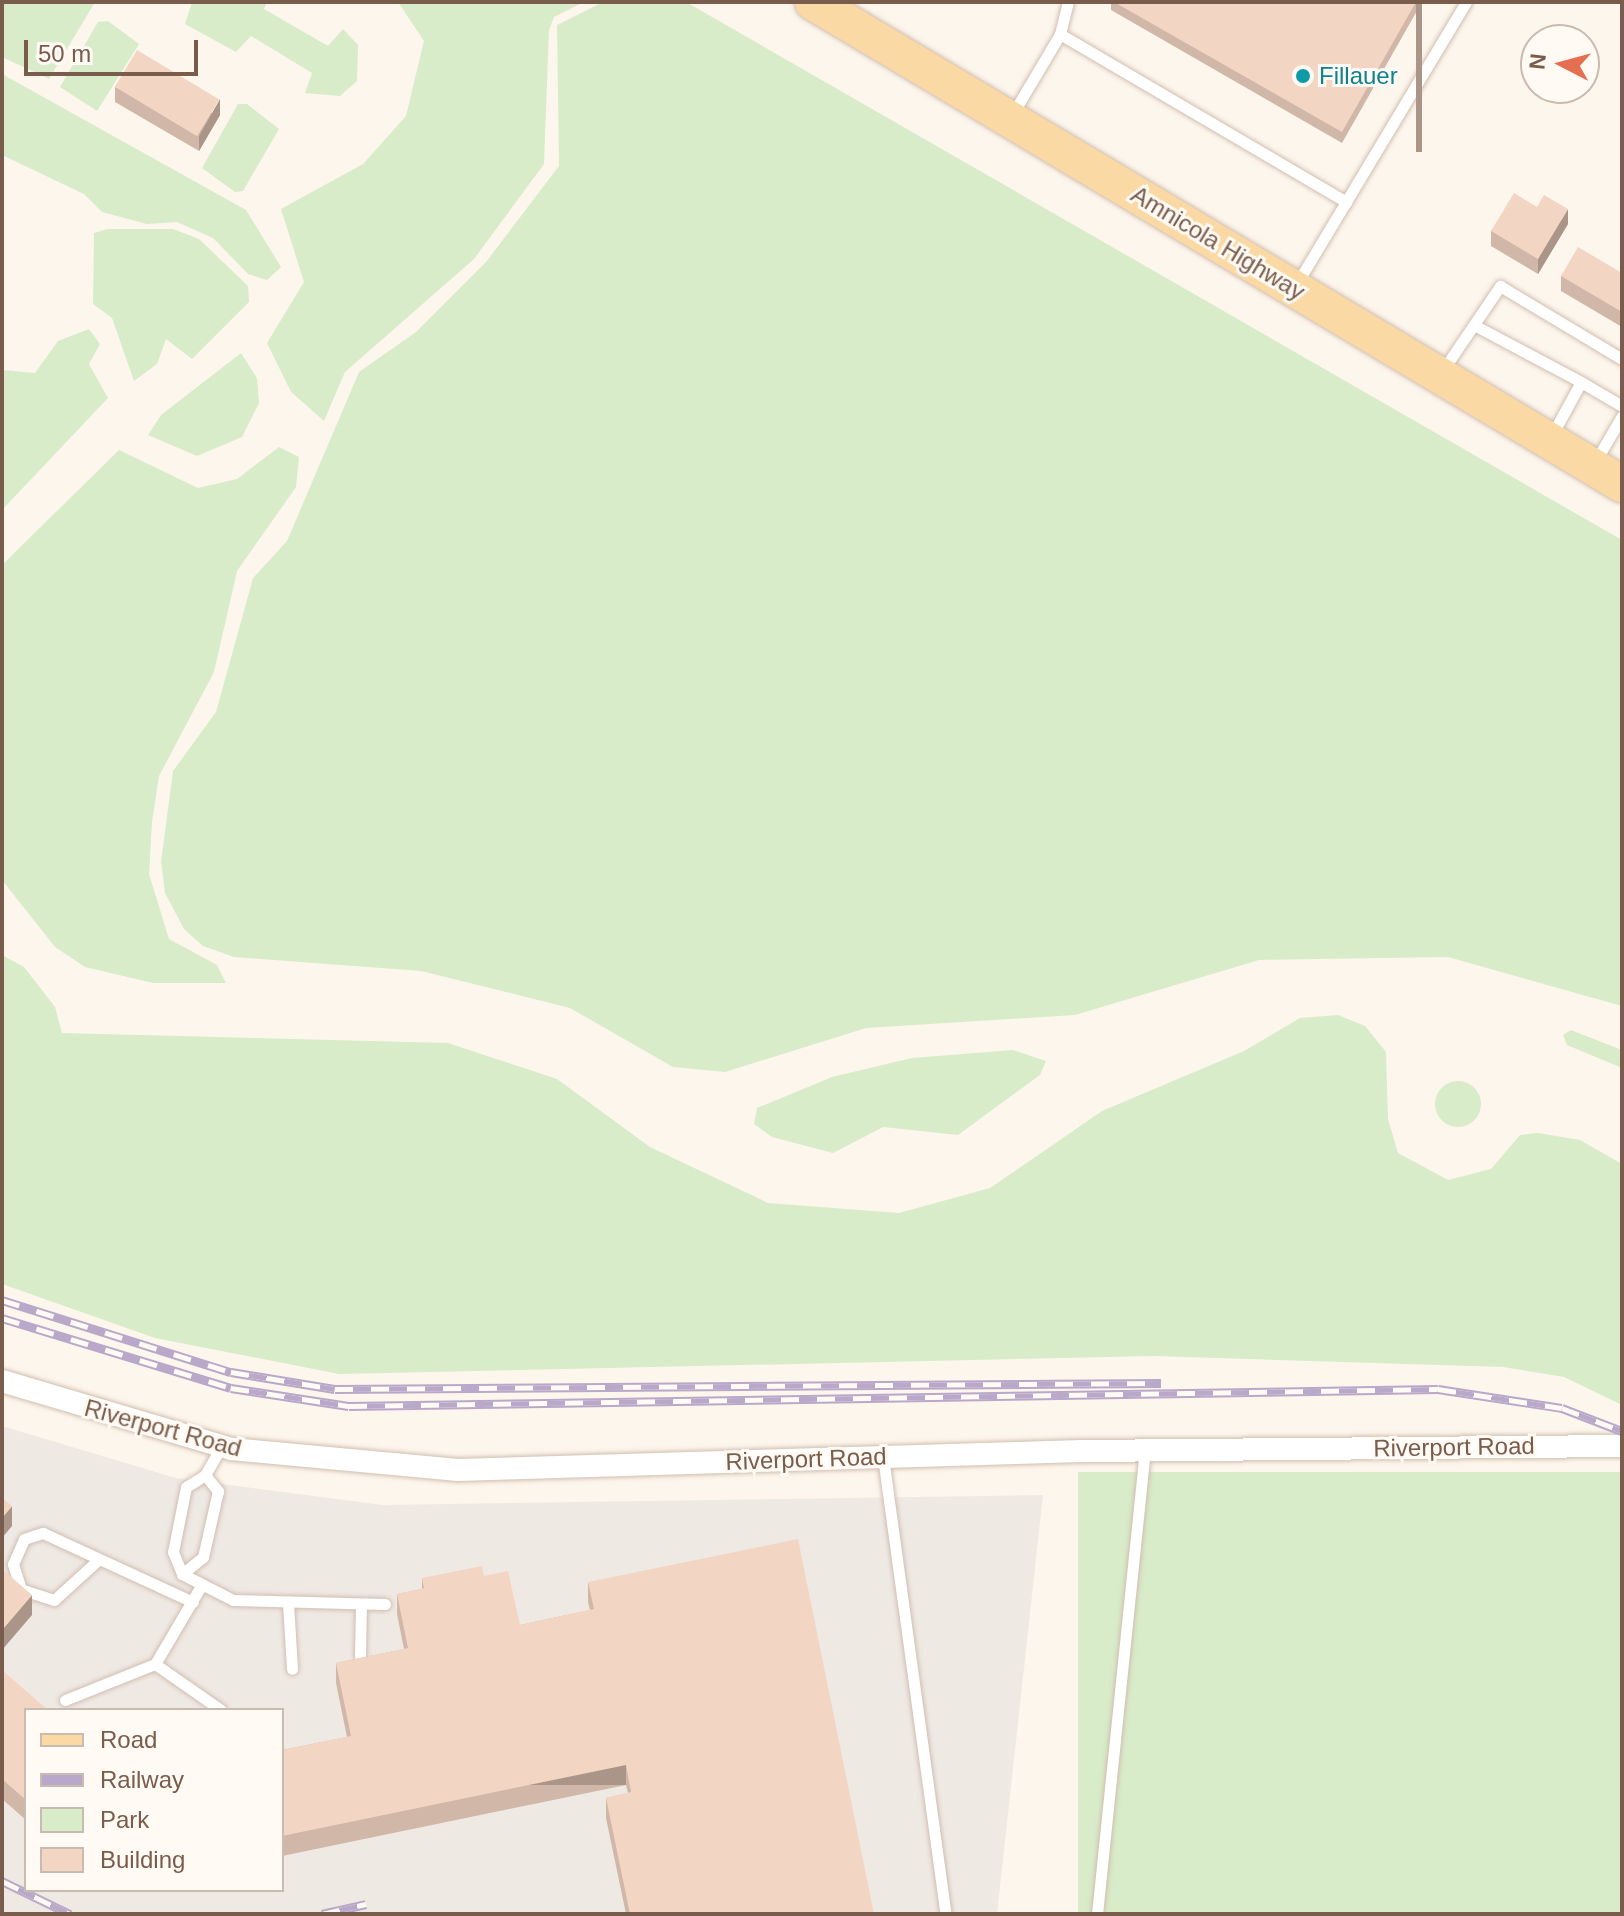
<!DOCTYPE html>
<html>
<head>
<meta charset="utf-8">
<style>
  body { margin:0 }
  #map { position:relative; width:1624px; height:1916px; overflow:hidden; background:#fdf6ec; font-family:Helvetica,sans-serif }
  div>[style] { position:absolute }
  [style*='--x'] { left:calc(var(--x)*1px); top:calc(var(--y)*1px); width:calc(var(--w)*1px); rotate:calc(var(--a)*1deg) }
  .industrial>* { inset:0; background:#efe9e4 }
  .green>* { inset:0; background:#d8ecc9; transform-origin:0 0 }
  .round { border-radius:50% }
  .roads { filter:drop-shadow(0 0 2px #d1beb0) drop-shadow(0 0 2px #d1beb0) }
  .service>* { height:11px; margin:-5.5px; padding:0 5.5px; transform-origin:5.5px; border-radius:5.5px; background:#fff }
  .minor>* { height:22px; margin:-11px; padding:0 11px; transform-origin:11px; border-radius:11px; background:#fff }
  .primary>* { height:36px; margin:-18px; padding:0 18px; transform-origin:18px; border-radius:18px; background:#fbd9a5 }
  .rail>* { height:9px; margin-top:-4.5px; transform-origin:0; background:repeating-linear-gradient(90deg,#fffaf3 0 18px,#b9a8c9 0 36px); box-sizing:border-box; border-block:2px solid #b9a8c9 }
  .wall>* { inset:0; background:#d1b7a8 }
  .shaded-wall>* { inset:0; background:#aa9588; transform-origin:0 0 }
  .building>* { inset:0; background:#f3d5c3; transform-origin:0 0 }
  .dots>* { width:22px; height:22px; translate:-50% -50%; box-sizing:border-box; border:4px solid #fffaf3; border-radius:50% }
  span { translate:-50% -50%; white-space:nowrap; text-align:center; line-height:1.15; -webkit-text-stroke:6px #fffaf3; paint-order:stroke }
  .culture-label { font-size:24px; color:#0d838f }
  .left { translate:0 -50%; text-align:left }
  .street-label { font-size:24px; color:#7a5c4d }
  .frame { position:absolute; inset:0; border:4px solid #7a5c4d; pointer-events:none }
  .legend { position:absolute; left:24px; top:1708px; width:260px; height:184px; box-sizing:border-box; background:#fffaf3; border:2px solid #cabbb1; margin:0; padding:10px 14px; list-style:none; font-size:24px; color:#7a5c4d }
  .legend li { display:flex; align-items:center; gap:16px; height:40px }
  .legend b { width:40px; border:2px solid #cabbb1 }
  .north { position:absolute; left:1520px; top:24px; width:80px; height:80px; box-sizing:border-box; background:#fffaf3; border:2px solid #cabbb1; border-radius:50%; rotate:276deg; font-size:22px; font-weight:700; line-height:32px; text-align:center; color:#7a5c4d }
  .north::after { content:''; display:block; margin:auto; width:28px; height:36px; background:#e76f51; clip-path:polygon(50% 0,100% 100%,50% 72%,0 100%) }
  .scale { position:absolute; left:24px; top:40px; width:174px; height:36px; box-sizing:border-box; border:4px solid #7a5c4d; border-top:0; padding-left:10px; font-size:24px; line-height:28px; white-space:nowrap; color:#7a5c4d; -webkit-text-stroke:6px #fffaf3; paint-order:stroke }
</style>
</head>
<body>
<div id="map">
  <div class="industrial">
    <i style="clip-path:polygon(evenodd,2px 1426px,176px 1478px,383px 1505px,1043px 1495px,997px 1914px,2px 1914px,2px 1426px,26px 1710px,282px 1710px,282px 1890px,26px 1890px,26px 1710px)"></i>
  </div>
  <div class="green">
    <i style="clip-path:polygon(2px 2px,95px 2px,49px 79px,2px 57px)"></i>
    <i style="clip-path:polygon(192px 2px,267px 2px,264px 9px,328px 46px,343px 29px,358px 45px,357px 81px,340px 96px,305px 93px,312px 73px,251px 36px,236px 52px,185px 24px)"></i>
    <i style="clip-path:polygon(398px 2px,584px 2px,554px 17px,549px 30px,544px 164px,474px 259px,345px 372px,324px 421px,291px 392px,267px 343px,304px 282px,281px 209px,363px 164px,406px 116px,424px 41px)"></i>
    <i style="clip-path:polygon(603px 2px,686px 2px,1622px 540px,1622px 1006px,1448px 957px,1259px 960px,1075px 1015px,866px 1028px,725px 1072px,673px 1067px,570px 1008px,421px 971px,234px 957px,203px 946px,184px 929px,165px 893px,161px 862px,173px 771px,216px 712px,253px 578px,287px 541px,359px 372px,416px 332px,486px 262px,559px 166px,557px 25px)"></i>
    <i style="clip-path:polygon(108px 21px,139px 44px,97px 111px,60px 87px,98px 22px)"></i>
    <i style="clip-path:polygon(2px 74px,246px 210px,281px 267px,267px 280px,248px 274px,213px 238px,177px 222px,147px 224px,102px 212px,84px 194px,2px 155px)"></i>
    <i style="clip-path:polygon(247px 104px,279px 129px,243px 191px,235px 192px,202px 168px,238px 104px)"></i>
    <i style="clip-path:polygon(107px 229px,173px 229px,199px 239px,248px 286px,249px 302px,192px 359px,166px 339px,157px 364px,134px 381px,112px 318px,93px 304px,94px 233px)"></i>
    <i style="clip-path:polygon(89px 329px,100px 344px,89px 364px,108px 398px,2px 510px,2px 370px,35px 373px,58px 341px)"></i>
    <i style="clip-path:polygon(241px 353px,257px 378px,259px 403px,242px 437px,197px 456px,148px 435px,161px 415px)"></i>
    <i style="clip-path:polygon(279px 447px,299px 457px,296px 487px,237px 571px,214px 672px,159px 776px,152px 822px,149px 874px,169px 939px,217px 965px,226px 983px,153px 983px,85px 967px,55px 947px,2px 880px,2px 565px,119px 450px,198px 488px,237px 479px)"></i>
    <i style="clip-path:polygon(2px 955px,24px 967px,55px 1007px,62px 1033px,448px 1043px,557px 1079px,650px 1147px,768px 1203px,899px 1213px,990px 1188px,1102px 1111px,1244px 1051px,1300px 1018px,1338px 1015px,1365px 1026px,1386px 1052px,1388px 1119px,1398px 1153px,1448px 1180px,1491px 1169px,1520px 1135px,1538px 1133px,1580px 1140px,1622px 1164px,1622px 1405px,1564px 1377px,1503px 1367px,1154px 1356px,339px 1374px,155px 1338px,2px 1284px)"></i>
    <i style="clip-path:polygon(1571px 1030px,1622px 1050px,1622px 1068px,1567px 1045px,1563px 1035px)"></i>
    <i style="clip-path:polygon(1013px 1050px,1046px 1061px,1040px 1075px,958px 1135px,883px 1127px,833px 1153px,772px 1137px,754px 1124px,757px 1108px,832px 1077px,912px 1058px)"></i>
    <i class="round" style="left:1435px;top:1081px;width:46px;height:46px"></i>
    <i style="left:1622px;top:1472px;width:442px;height:544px;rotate:90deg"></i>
  </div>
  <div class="roads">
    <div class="service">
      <i style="--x:1060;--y:34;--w:33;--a:-76"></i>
      <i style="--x:1012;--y:115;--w:94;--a:-59.3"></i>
      <i style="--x:1060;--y:34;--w:332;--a:30.4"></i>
      <i style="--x:1296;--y:285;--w:330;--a:-59"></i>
      <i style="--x:1474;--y:325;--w:121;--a:28"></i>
      <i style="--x:1581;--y:382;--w:60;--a:118.7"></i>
      <i style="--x:1443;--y:370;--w:102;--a:-55.8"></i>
      <i style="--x:1500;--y:286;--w:142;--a:30.9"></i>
      <i style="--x:1581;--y:382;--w:48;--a:30.3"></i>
      <i style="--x:1595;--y:462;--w:53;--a:-59.6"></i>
      <i style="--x:883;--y:1457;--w:461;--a:82.2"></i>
      <i style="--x:205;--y:1475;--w:21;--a:51"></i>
      <i style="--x:218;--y:1491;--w:68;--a:102.8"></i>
      <i style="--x:203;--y:1557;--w:27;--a:141"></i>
      <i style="--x:182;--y:1574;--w:24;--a:-112"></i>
      <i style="--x:173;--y:1552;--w:66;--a:-78.7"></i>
      <i style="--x:186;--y:1487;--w:22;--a:-32"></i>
      <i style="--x:205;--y:1475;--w:32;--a:-60"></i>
      <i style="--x:98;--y:1560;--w:59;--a:137.7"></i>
      <i style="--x:54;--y:1600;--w:35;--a:-162"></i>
      <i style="--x:21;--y:1589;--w:26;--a:-108"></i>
      <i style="--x:13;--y:1564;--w:27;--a:-66"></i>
      <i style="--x:24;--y:1539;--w:20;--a:-18"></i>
      <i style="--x:43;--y:1533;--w:165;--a:24.7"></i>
      <i style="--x:182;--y:1574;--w:57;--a:27"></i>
      <i style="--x:233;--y:1600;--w:152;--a:1.5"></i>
      <i style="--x:288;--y:1603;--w:66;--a:86.5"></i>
      <i style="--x:360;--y:1656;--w:50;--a:-88.9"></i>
      <i style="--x:155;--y:1664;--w:80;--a:34.9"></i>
      <i style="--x:65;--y:1700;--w:97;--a:-21.8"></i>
      <i style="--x:155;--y:1664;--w:91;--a:-59.5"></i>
      <i style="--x:1097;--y:1914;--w:466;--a:-84.1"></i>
    </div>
    <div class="minor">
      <i style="--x:2;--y:1381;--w:239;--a:16.5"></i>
      <i style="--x:231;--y:1449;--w:228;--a:5.3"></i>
      <i style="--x:458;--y:1470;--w:624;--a:-1.74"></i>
      <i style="--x:1082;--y:1451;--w:540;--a:-0.53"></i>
    </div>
    <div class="primary">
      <i style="--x:813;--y:2;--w:942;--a:30.79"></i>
    </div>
  </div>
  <div class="rail">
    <i style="--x:2;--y:1300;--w:240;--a:17.5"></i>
    <i style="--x:231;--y:1372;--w:105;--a:9.3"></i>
    <i style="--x:335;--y:1389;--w:826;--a:-0.42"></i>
    <i style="--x:2;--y:1318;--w:239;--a:17"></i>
    <i style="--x:231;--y:1388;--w:119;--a:8.7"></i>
    <i style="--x:349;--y:1406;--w:1089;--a:-0.89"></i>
    <i style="--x:1438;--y:1389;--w:125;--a:8.7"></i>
    <i style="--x:1562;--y:1408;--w:64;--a:21"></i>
    <i style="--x:2;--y:1881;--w:76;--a:25.9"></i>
    <i style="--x:322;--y:1914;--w:45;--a:-12.8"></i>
  </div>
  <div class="wall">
    <i style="clip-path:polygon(1111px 2px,1422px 2px,1342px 143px,1111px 10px)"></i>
    <i style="clip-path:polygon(115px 87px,220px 115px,199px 151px,115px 102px)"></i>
    <i style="clip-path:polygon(1537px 207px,1568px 224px,1538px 274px,1491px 246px,1491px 231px)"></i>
    <i style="clip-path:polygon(1622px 273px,1622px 327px,1561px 291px,1561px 276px)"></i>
    <i style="clip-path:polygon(484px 1576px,520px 1625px,590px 1610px,588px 1602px,588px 1582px,874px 1914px,626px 1914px,606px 1818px,606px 1798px,628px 1793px,626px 1785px,282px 1856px,282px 1750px,347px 1737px,336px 1683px,336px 1663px,404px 1649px,397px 1614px,397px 1594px,422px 1589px,422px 1578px)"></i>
    <i style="clip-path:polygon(2px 1670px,26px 1710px,26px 1820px,2px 1799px)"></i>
  </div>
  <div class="shaded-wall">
    <i style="left:1416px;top:2px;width:6px;height:150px"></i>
    <i style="clip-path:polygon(220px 99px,220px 115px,199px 151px,199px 136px)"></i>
    <i style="clip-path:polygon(1568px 209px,1568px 224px,1538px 274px,1538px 259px)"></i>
    <i style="clip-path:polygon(12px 1506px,12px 1526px,2px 1538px,2px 1518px)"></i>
    <i style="clip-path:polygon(32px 1595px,32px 1615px,2px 1650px,2px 1630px)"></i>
    <i style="left:626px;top:1765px;width:20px;height:351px;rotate:90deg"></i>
  </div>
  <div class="building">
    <i style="clip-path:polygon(1114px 2px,1416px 2px,1342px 132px)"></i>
    <i style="left:137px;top:50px;width:96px;height:43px;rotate:31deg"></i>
    <i style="clip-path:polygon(1514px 193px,1537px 207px,1544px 195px,1568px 209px,1538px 259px,1491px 231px)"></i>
    <i style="clip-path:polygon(1578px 247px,1622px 273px,1622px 312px,1561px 276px)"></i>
    <i style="clip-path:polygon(2px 1498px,12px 1506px,2px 1518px)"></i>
    <i style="clip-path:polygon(798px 1539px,874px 1914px,630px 1914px,606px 1798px,631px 1792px,626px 1765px,282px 1836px,282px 1750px,351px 1736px,336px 1663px,408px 1648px,397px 1594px,424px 1588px,422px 1578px,482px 1566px,484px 1576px,508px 1571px,520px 1625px,594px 1609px,588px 1582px)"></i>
    <i style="clip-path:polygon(2px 1569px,32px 1595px,2px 1630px)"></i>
    <i style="clip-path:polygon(2px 1670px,48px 1710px,26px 1710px,26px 1800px,2px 1779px)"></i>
  </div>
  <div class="dots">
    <i style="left:1303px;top:76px;background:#0f9aa8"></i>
  </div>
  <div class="culture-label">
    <span class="left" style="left:1319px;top:76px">Fillauer</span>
  </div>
  <div class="street-label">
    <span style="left:1218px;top:243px;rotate:31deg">Amnicola Highway</span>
    <span style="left:163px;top:1428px;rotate:15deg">Riverport Road</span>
    <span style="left:1454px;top:1447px;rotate:-1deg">Riverport Road</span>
    <span style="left:806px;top:1459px;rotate:-2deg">Riverport Road</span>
  </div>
  <div class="frame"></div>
  <ul class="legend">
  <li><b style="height:10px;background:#fbd9a5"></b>Road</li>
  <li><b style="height:10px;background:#b9a8c9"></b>Railway</li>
  <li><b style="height:22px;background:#d8ecc9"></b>Park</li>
  <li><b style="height:22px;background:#f3d5c3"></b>Building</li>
  </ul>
  <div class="north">N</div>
  <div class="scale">50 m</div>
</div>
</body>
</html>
